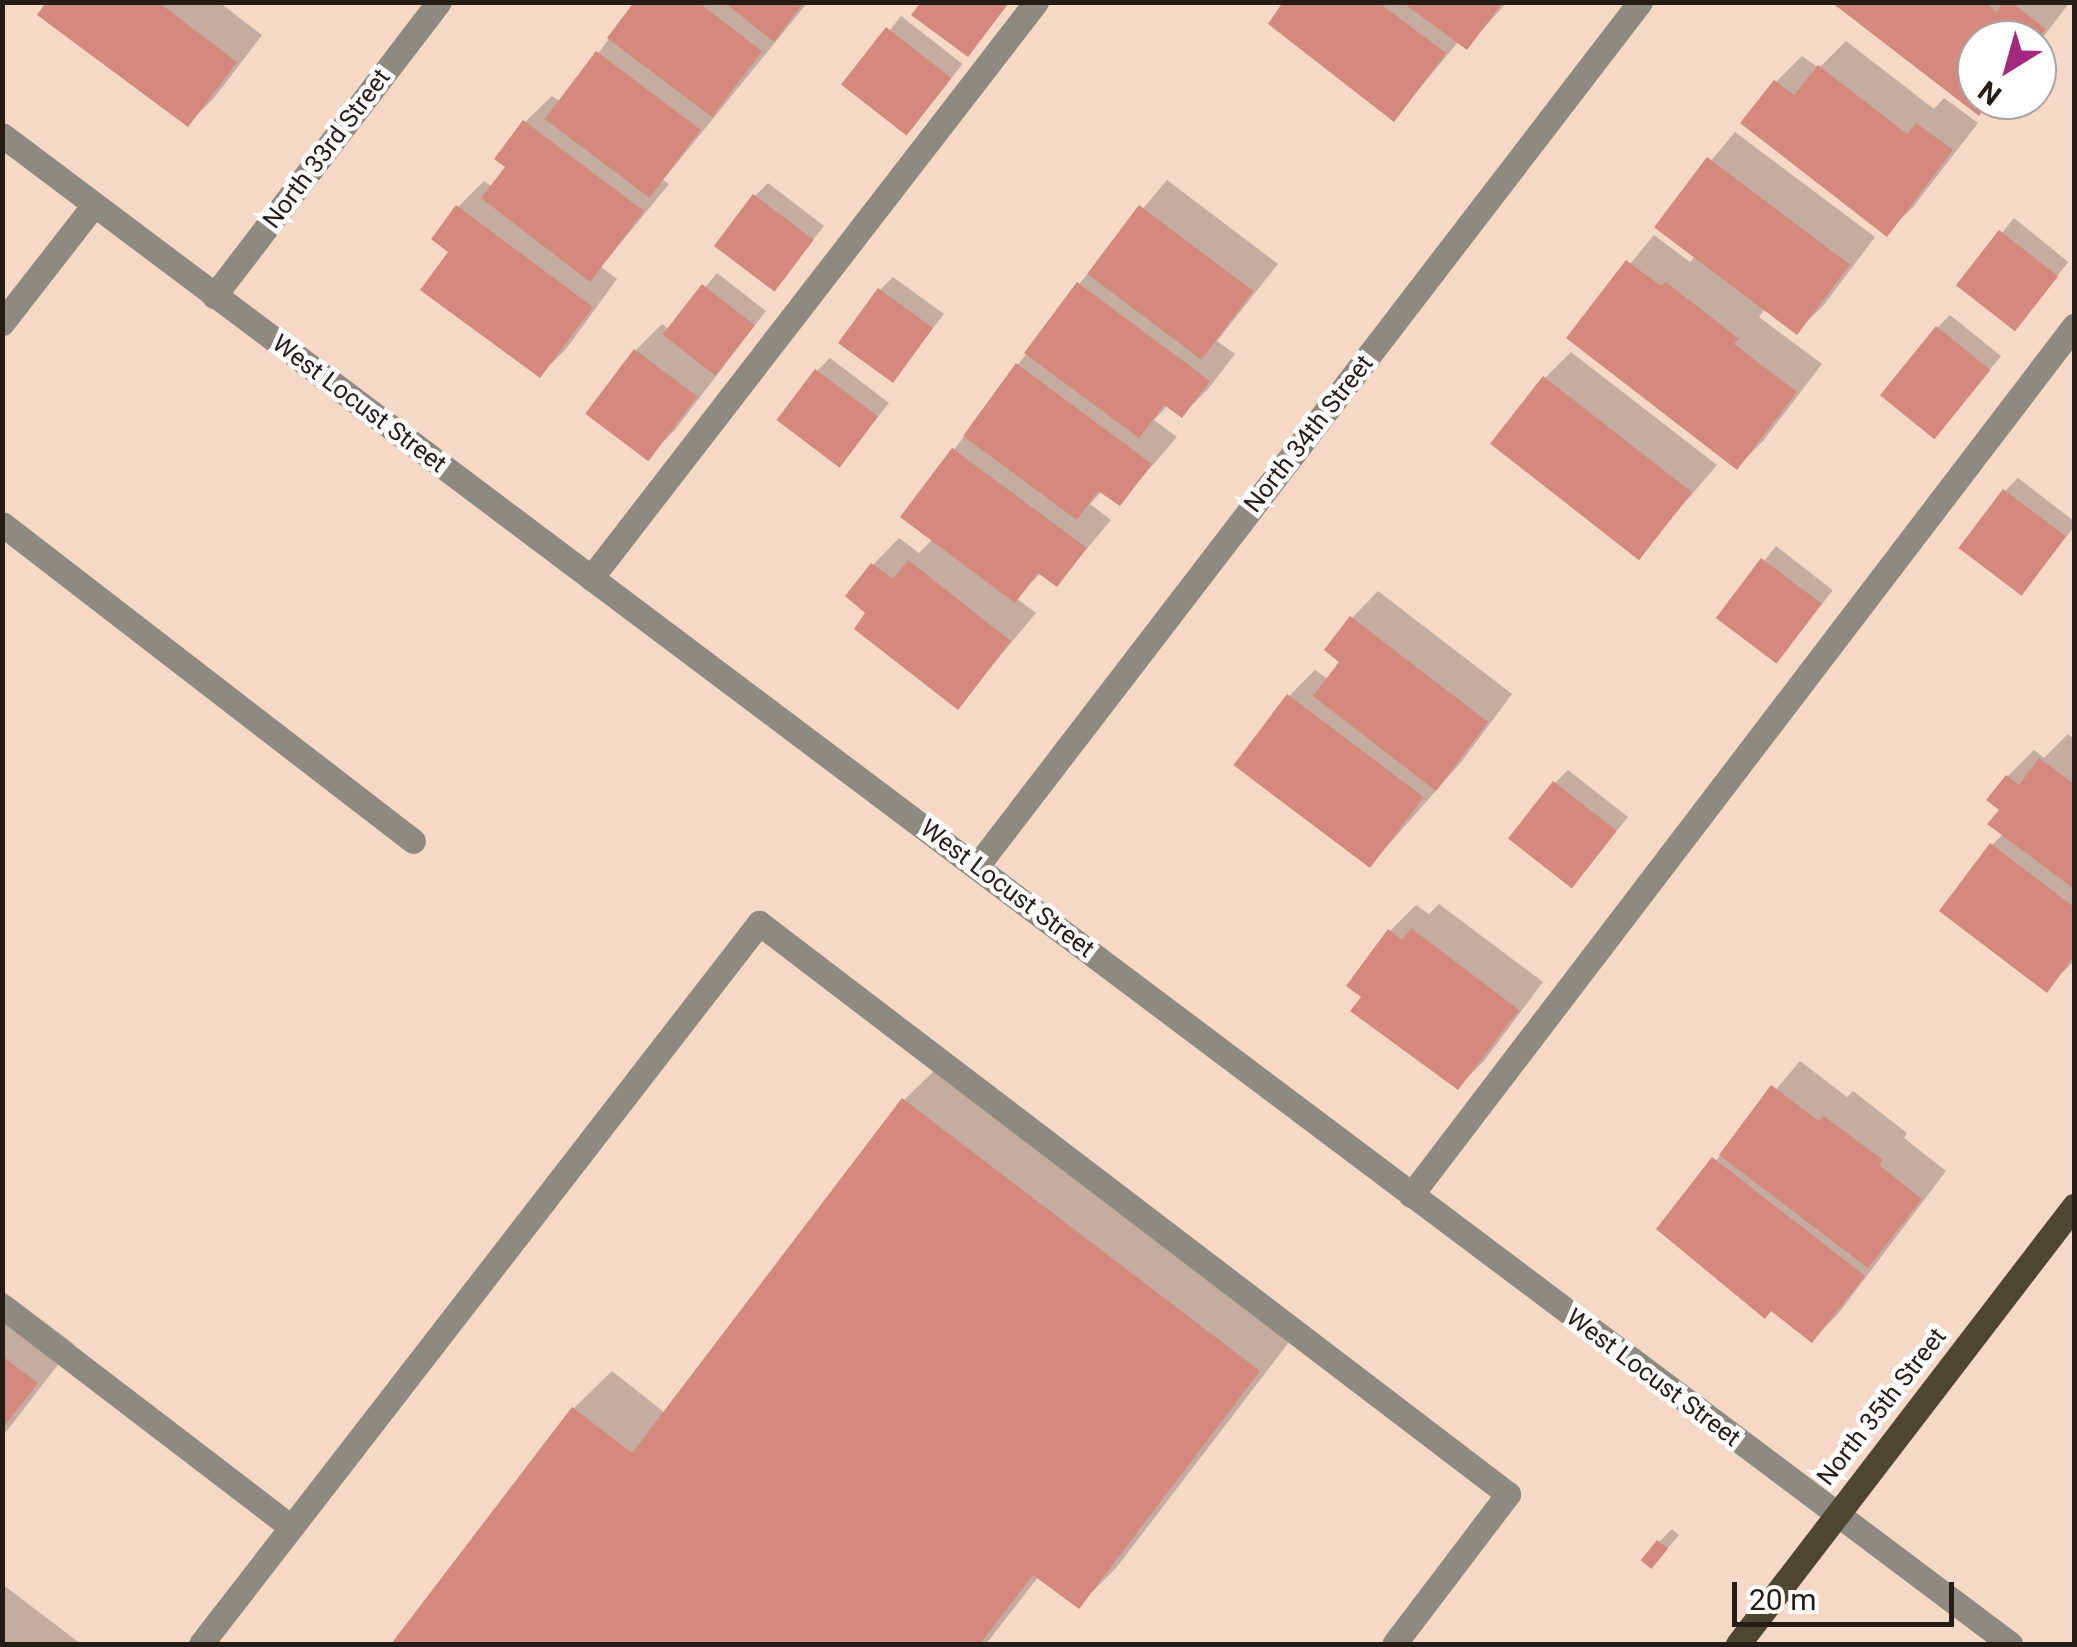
<!DOCTYPE html>
<html>
<head>
<meta charset="utf-8">
<style>
  body { margin:0 }
  #map { position:relative; width:2077px; height:1647px; overflow:hidden; background:#f5d9c6; font-family:Roboto,sans-serif }
  div>[style] { position:absolute }
  [style*='--x'] { left:calc(var(--x)*1px); top:calc(var(--y)*1px); width:calc(var(--w)*1px); rotate:calc(var(--a)*1deg) }
  .shadow>* { inset:0; background:#0003; transform-origin:0 0 }
  .building>* { inset:0; background:#d5897e; transform-origin:0 0 }
  .minor>* { height:25px; margin:-12.5px; padding:0 12.5px; transform-origin:12.5px; border-radius:12.5px; background:#8f8a7f }
  .major>* { height:25px; margin:-12.5px; padding:0 12.5px; transform-origin:12.5px; border-radius:12.5px; background:#4e4631 }
  span { translate:-50% -50%; white-space:nowrap; text-align:center; line-height:1.15; -webkit-text-stroke:9px #fff; paint-order:stroke }
  .street-label { font-size:25px; color:#251c15 }
  .frame { position:absolute; inset:0; border:5px solid #251c15; pointer-events:none }
  .north { position:absolute; left:1957px; top:20px; width:100px; height:100px; box-sizing:border-box; background:#fff; border:2px solid #a8a4a1; border-radius:50%; rotate:217deg; font-size:28px; font-weight:700; line-height:40px; text-align:center; color:#251c15 }
  .north::after { content:''; display:block; margin:auto; width:35px; height:45px; background:#a4287c; clip-path:polygon(50% 0,100% 100%,50% 72%,0 100%) }
  .scale { position:absolute; left:1732px; top:1582px; width:222px; height:45px; box-sizing:border-box; border:5px solid #251c15; border-top:0; padding-left:12px; font-size:30px; line-height:35px; white-space:nowrap; color:#251c15; -webkit-text-stroke:8px #fff; paint-order:stroke }
</style>
</head>
<body>
<div id="map">
  <div class="shadow">
    <i style="clip-path:polygon(49px 2px,219px 2px,262px 35px,214px 98px,188px 124px)"></i>
    <i style="clip-path:polygon(637px 2px,808px 2px,663px 180px,669px 184px,601px 267px,617px 279px,566px 349px,540px 375px,451px 251px,458px 207px,484px 181px,493px 187px,509px 166px,498px 158px,525px 122px,552px 96px,561px 102px)"></i>
    <i style="clip-path:polygon(1287px 2px,1507px 2px,1467px 47px,1459px 41px,1394px 119px)"></i>
    <i style="clip-path:polygon(1835px 2px,2070px 2px,2037px 45px,2037px 40px,1977px 40px,1977px 100px,1992px 100px,1979px 113px)"></i>
    <i style="left:901px;top:16px;width:78px;height:88px;rotate:38deg"></i>
    <i style="clip-path:polygon(1846px 41px,1934px 109px,1944px 98px,1978px 123px,1913px 207px,1887px 233px,1776px 82px,1802px 56px,1819px 68px)"></i>
    <i style="clip-path:polygon(1735px 132px,1875px 237px,1823px 306px,1796px 332px,1765px 309px,1759px 317px,1822px 364px,1763px 441px,1737px 467px,1569px 338px,1654px 235px,1690px 262px,1695px 256px,1656px 227px)"></i>
    <i style="clip-path:polygon(1167px 180px,1278px 264px,1217px 341px,1235px 354px,1208px 389px,1182px 415px,1168px 405px,1154px 420px,1177px 437px,1120px 503px,1102px 491px,1090px 504px,1111px 520px,1057px 584px,1042px 572px,1016px 598px,1036px 613px,957px 707px,869px 613px,873px 565px,899px 538px,919px 553px,933px 539px,904px 516px,1079px 284px)"></i>
    <i style="clip-path:polygon(768px 183px,824px 226px,774px 289px,755px 196px)"></i>
    <i style="left:2014px;top:218px;width:70px;height:87px;rotate:39deg"></i>
    <i style="clip-path:polygon(717px 273px,766px 311px,674px 431px,648px 457px,636px 350px,662px 324px,670px 330px)"></i>
    <i style="clip-path:polygon(893px 277px,944px 314px,892px 380px,880px 290px)"></i>
    <i style="clip-path:polygon(1950px 315px,2001px 356px,1947px 423px,1937px 328px)"></i>
    <i style="clip-path:polygon(1571px 352px,1717px 465px,1639px 556px,1545px 378px)"></i>
    <i style="clip-path:polygon(830px 358px,889px 403px,840px 464px,817px 371px)"></i>
    <i style="clip-path:polygon(2018px 478px,2074px 521px,2074px 527px,2022px 592px,2005px 491px)"></i>
    <i style="left:1776px;top:546px;width:72px;height:91px;rotate:38deg"></i>
    <i style="clip-path:polygon(1378px 591px,1512px 694px,1462px 761px,1369px 867px,1289px 696px,1315px 670px,1329px 680px,1342px 661px,1352px 618px)"></i>
    <i style="clip-path:polygon(2068px 734px,2074px 739px,2074px 961px,2046px 989px,1992px 845px,2004px 833px,2008px 776px,2034px 750px,2044px 758px)"></i>
    <i style="clip-path:polygon(1568px 770px,1628px 817px,1572px 886px,1555px 783px)"></i>
    <i style="clip-path:polygon(1439px 904px,1543px 982px,1484px 1061px,1458px 1087px,1364px 996px,1390px 931px,1416px 905px,1429px 914px)"></i>
    <i style="clip-path:polygon(1800px 1061px,1847px 1097px,1853px 1091px,1907px 1133px,1904px 1138px,1946px 1171px,1838px 1314px,1812px 1340px,1659px 1228px)"></i>
    <i style="clip-path:polygon(942px 1063px,1296px 1333px,1116px 1568px,1078px 1606px,1039px 1576px,986px 1644px,394px 1644px,574px 1408px,612px 1371px,665px 1413px,904px 1100px)"></i>
    <i style="clip-path:polygon(2px 1290px,74px 1344px,2px 1437px)"></i>
    <i style="clip-path:polygon(1672px 1529px,1679px 1535px,1652px 1566px,1659px 1542px)"></i>
    <i style="clip-path:polygon(2px 1584px,81px 1644px,2px 1644px)"></i>
  </div>
  <div class="building">
    <i style="clip-path:polygon(46px 2px,158px 2px,237px 62px,188px 127px,37px 15px)"></i>
    <i style="clip-path:polygon(634px 2px,698px 2px,762px 51px,712px 117px,607px 38px)"></i>
    <i style="clip-path:polygon(724px 2px,804px 2px,774px 42px)"></i>
    <i style="clip-path:polygon(921px 2px,1006px 2px,1008px 4px,968px 57px,911px 15px)"></i>
    <i style="clip-path:polygon(1283px 2px,1378px 2px,1446px 53px,1394px 122px,1268px 24px)"></i>
    <i style="clip-path:polygon(1402px 2px,1503px 2px,1467px 50px)"></i>
    <i style="clip-path:polygon(1831px 2px,1986px 2px,1997px 12px,2003px 2px,2011px 2px,2046px 29px,2037px 40px,1977px 40px,1977px 100px,1991px 100px,1979px 116px)"></i>
    <i style="left:886px;top:27px;width:83px;height:73px;rotate:38deg"></i>
    <i style="left:596px;top:51px;width:131px;height:85px;rotate:37deg"></i>
    <i style="clip-path:polygon(1818px 65px,1907px 134px,1916px 123px,1953px 150px,1887px 237px,1740px 123px,1774px 80px,1794px 95px)"></i>
    <i style="clip-path:polygon(523px 120px,644px 211px,590px 282px,481px 198px,505px 167px,494px 159px)"></i>
    <i style="left:1707px;top:157px;width:179px;height:88px;rotate:37deg"></i>
    <i style="left:753px;top:194px;width:76px;height:65px;rotate:37deg"></i>
    <i style="clip-path:polygon(456px 205px,593px 307px,540px 378px,420px 290px,448px 252px,431px 239px)"></i>
    <i style="left:1139px;top:205px;width:143px;height:86px;rotate:37deg"></i>
    <i style="left:1999px;top:230px;width:75px;height:70px;rotate:38deg"></i>
    <i style="clip-path:polygon(1626px 260px,1661px 286px,1666px 282px,1739px 339px,1734px 344px,1797px 392px,1737px 470px,1566px 338px)"></i>
    <i style="clip-path:polygon(1077px 282px,1210px 381px,1182px 418px,1164px 405px,1139px 438px,1024px 353px)"></i>
    <i style="left:702px;top:284px;width:67px;height:64px;rotate:38deg"></i>
    <i style="left:878px;top:288px;width:68px;height:68px;rotate:36deg"></i>
    <i style="left:1936px;top:326px;width:70px;height:89px;rotate:39deg"></i>
    <i style="left:634px;top:349px;width:79px;height:81px;rotate:37deg"></i>
    <i style="clip-path:polygon(1016px 363px,1152px 464px,1120px 506px,1098px 491px,1077px 520px,963px 436px)"></i>
    <i style="left:815px;top:369px;width:79px;height:64px;rotate:37deg"></i>
    <i style="left:1543px;top:376px;width:189px;height:86px;rotate:38deg"></i>
    <i style="clip-path:polygon(952px 448px,1087px 548px,1057px 587px,1038px 573px,1015px 603px,900px 517px)"></i>
    <i style="left:2003px;top:489px;width:79px;height:74px;rotate:37deg"></i>
    <i style="left:1761px;top:558px;width:76px;height:75px;rotate:37deg"></i>
    <i style="clip-path:polygon(908px 560px,1011px 641px,958px 710px,854px 629px,865px 613px,845px 596px,871px 563px,893px 579px)"></i>
    <i style="clip-path:polygon(1350px 616px,1488px 722px,1436px 791px,1313px 696px,1339px 662px,1324px 650px)"></i>
    <i style="left:1287px;top:694px;width:171px;height:89px;rotate:37deg"></i>
    <i style="clip-path:polygon(2039px 758px,2074px 784px,2074px 889px,1987px 824px,1999px 810px,1986px 800px,2006px 775px,2019px 785px)"></i>
    <i style="left:1553px;top:781px;width:81px;height:73px;rotate:38deg"></i>
    <i style="clip-path:polygon(1990px 843px,2074px 907px,2074px 956px,2047px 993px,1939px 911px)"></i>
    <i style="clip-path:polygon(1411px 928px,1519px 1010px,1458px 1090px,1350px 1011px,1361px 997px,1346px 986px,1388px 929px,1402px 940px)"></i>
    <i style="clip-path:polygon(1771px 1085px,1819px 1121px,1824px 1116px,1883px 1160px,1879px 1165px,1922px 1199px,1868px 1268px,1719px 1155px)"></i>
    <i style="clip-path:polygon(902px 1098px,1260px 1371px,1079px 1609px,1033px 1575px,980px 1644px,391px 1644px,572px 1407px,632px 1453px)"></i>
    <i style="clip-path:polygon(1712px 1157px,1865px 1276px,1812px 1343px,1771px 1311px,1765px 1319px,1656px 1229px)"></i>
    <i style="clip-path:polygon(2px 1356px,38px 1383px,2px 1429px)"></i>
    <i style="left:1657px;top:1540px;width:14px;height:26px;rotate:39deg"></i>
  </div>
  <div class="minor">
    <i style="--x:2;--y:135;--w:2512;--a:36.92"></i>
    <i style="--x:214;--y:296;--w:370;--a:-52.6"></i>
    <i style="--x:2;--y:323;--w:150;--a:-52.1"></i>
    <i style="--x:2;--y:524;--w:519;--a:37.64"></i>
    <i style="--x:591;--y:578;--w:728;--a:-52.31"></i>
    <i style="--x:977;--y:866;--w:1089;--a:-52.5"></i>
    <i style="--x:1411;--y:1195;--w:1093;--a:-52.66"></i>
    <i style="--x:2;--y:1306;--w:364;--a:37.4"></i>
    <i style="--x:201;--y:1644;--w:912;--a:-52.26"></i>
    <i style="--x:759;--y:923;--w:942;--a:37.32"></i>
    <i style="--x:1508;--y:1494;--w:188;--a:127.2"></i>
  </div>
  <div class="major">
    <i style="--x:1738;--y:1644;--w:552;--a:-52.51"></i>
  </div>
  <div class="street-label">
    <span style="left:327px;top:149px;rotate:-53deg">North 33rd Street</span>
    <span style="left:359px;top:404px;rotate:37deg">West Locust Street</span>
    <span style="left:1309px;top:434px;rotate:-52deg">North 34th Street</span>
    <span style="left:1007px;top:889px;rotate:37deg">West Locust Street</span>
    <span style="left:1653px;top:1378px;rotate:37deg">West Locust Street</span>
    <span style="left:1882px;top:1407px;rotate:-52deg">North 35th Street</span>
  </div>
  <div class="frame"></div>
  <div class="north">N</div>
  <div class="scale">20 m</div>
</div>
</body>
</html>
